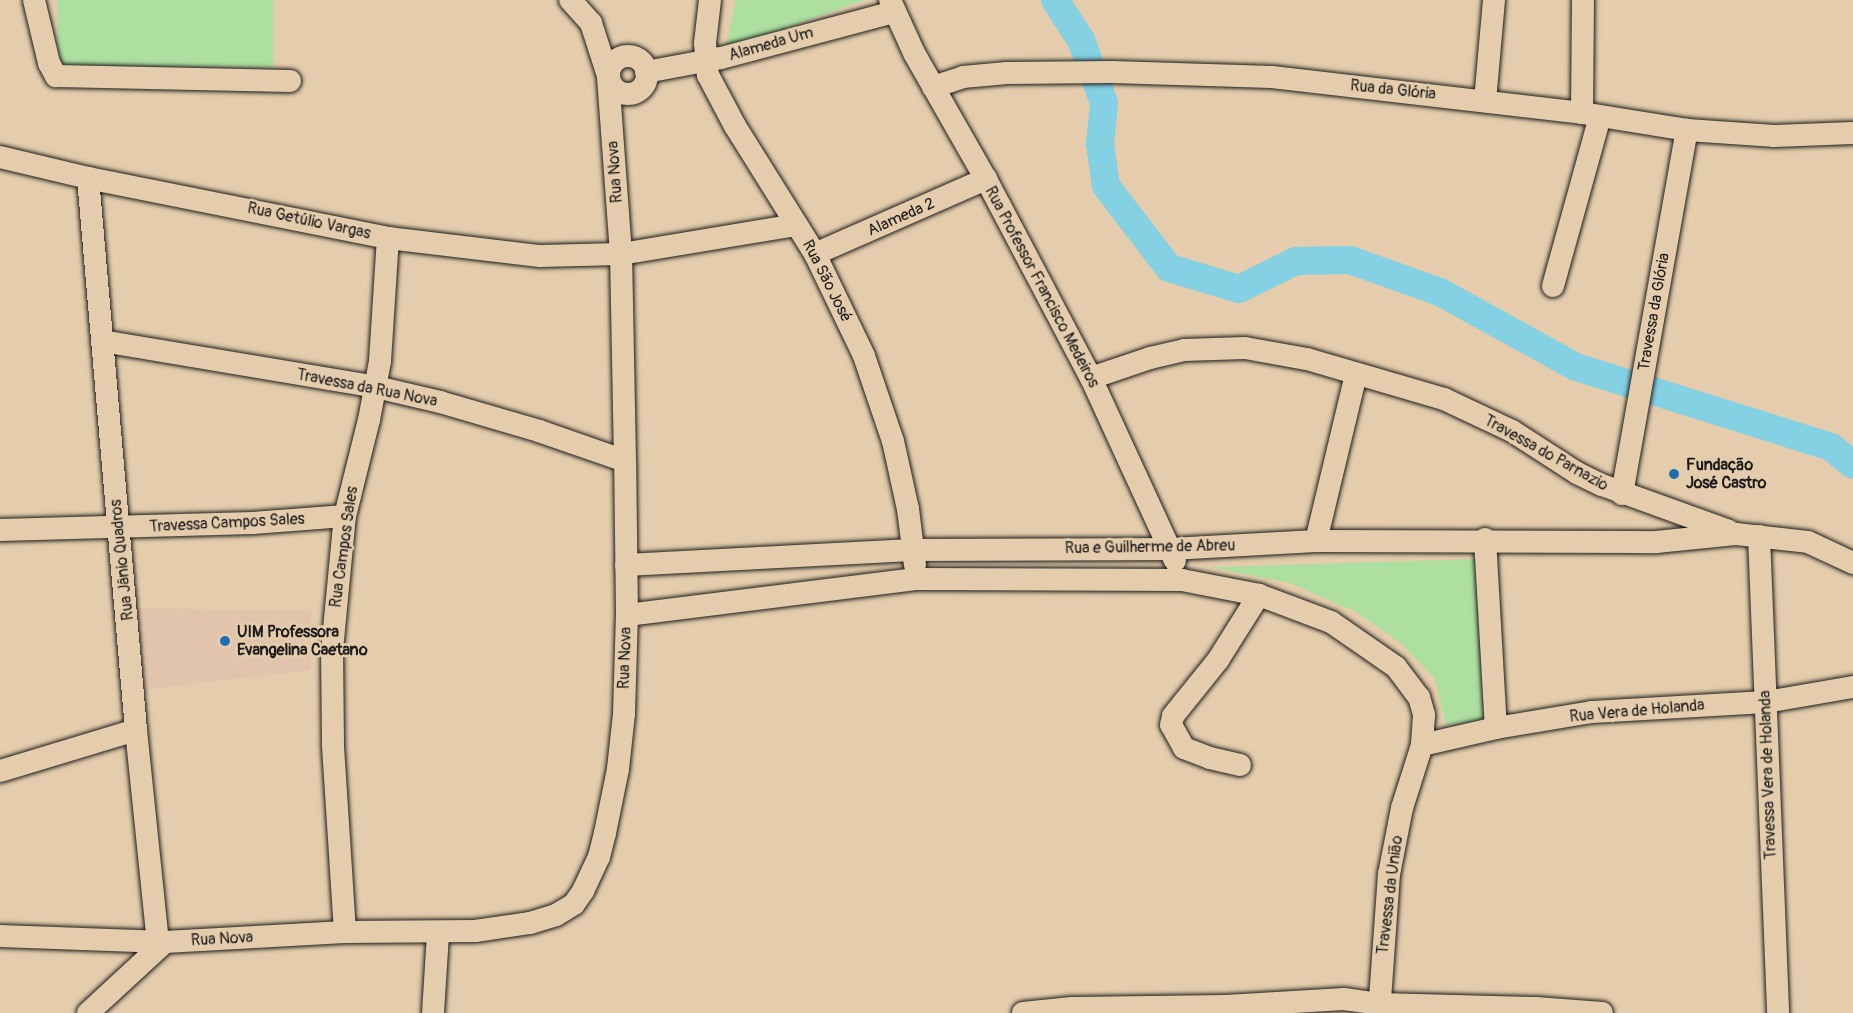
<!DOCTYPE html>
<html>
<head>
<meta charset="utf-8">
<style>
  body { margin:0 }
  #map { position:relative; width:1853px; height:1013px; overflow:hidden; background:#e4ccac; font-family:Pangolin,sans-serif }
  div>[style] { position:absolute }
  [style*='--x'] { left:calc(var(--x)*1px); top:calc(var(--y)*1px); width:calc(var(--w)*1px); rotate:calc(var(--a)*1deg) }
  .built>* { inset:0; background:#e2c4ac }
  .green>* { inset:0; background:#addfa0; transform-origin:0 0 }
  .river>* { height:28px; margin:-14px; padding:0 14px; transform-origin:14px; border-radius:14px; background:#83d1e2 }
  .roads { filter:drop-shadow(0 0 2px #1c1c1c) drop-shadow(0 0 2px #1c1c1c) }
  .minor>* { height:22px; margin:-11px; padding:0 11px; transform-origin:11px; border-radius:11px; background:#e4ccac }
  .minor>.ring { margin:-11px; padding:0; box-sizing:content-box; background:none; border:22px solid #e4ccac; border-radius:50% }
  .dots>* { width:16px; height:16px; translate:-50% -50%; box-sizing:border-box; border:3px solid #e4ccac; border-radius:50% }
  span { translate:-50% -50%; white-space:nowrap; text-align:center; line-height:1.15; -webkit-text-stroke:5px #e4ccac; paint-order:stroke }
  .street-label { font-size:16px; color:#1c1c1c }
  .poi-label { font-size:16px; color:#1c1c1c; font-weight:700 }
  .left { translate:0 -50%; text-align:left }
</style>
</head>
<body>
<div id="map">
  <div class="built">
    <i style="clip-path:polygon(136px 608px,311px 611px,311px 670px,143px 690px)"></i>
  </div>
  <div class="green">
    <i style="left:57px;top:0;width:216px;height:67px"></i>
    <i style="clip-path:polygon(736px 0,864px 0,725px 50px)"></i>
    <i style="clip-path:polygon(1482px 559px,1493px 720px,1446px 725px,1435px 679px,1402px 644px,1356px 612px,1290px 583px,1209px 567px)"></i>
  </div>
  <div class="river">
    <i style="--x:1055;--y:0;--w:48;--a:57"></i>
    <i style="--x:1081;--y:40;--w:67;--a:69.9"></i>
    <i style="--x:1104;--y:103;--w:41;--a:95.6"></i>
    <i style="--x:1100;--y:144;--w:42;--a:81.9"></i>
    <i style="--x:1106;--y:186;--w:103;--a:52.5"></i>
    <i style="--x:1169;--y:268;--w:73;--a:16.7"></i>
    <i style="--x:1239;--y:289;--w:64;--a:-26.2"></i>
    <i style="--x:1296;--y:261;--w:54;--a:-1.1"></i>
    <i style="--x:1350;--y:260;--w:96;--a:19.6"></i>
    <i style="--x:1440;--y:292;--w:155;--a:28.9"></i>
    <i style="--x:1576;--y:367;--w:267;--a:17.4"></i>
    <i style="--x:1831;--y:447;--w:28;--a:39"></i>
  </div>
  <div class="roads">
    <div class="minor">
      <i style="--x:34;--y:0;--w:65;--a:76.6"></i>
      <i style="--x:49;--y:63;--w:15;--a:62"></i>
      <i style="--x:56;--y:76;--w:234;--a:1.2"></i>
      <i style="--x:710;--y:0;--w:43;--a:96.6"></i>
      <i style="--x:705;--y:43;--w:32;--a:85"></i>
      <i style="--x:708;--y:75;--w:58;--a:62.1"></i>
      <i style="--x:735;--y:126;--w:151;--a:58"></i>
      <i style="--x:815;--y:254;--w:113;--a:64.3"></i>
      <i style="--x:864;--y:356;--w:90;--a:71.2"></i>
      <i style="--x:893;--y:441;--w:70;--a:77.6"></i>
      <i style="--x:908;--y:509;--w:56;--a:82.9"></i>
      <i style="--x:890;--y:0;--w:58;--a:65.6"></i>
      <i style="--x:914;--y:53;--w:145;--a:60.3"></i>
      <i style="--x:986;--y:179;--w:225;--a:62.2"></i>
      <i style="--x:1091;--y:378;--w:201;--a:65.3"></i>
      <i class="ring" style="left:609px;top:56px;width:16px;height:16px"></i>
      <i style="--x:646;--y:72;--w:76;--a:-10.6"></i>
      <i style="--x:721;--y:58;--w:179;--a:-14.9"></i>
      <i style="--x:933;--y:87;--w:32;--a:-18"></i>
      <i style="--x:963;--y:77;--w:44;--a:-5.2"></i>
      <i style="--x:1007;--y:73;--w:105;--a:-0.5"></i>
      <i style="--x:1112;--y:72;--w:160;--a:1.8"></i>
      <i style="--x:1272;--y:77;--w:312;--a:6.6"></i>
      <i style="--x:1582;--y:113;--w:106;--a:9.2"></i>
      <i style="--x:1687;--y:130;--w:87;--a:3.9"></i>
      <i style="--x:1774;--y:136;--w:79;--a:-2.2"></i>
      <i style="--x:1485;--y:101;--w:101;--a:-84.9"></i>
      <i style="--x:1582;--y:113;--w:113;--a:-89.5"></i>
      <i style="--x:0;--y:157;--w:90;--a:13.4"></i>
      <i style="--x:88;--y:178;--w:306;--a:11.3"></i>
      <i style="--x:388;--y:238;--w:153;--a:6.8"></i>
      <i style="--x:540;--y:256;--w:81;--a:-1.4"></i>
      <i style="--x:621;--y:254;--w:178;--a:-9.4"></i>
      <i style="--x:88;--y:178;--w:554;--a:85.03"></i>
      <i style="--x:136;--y:730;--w:213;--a:84.1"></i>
      <i style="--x:815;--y:254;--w:187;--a:-23.7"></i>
      <i style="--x:1553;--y:286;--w:176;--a:-74.5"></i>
      <i style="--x:102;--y:341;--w:278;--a:9.5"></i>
      <i style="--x:376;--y:387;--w:66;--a:13.2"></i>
      <i style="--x:440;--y:402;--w:103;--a:16.3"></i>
      <i style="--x:539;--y:431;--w:91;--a:19.2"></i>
      <i style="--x:1091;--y:378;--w:62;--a:-18.7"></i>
      <i style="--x:1150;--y:358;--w:35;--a:-13"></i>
      <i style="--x:1184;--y:350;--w:61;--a:-1.9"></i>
      <i style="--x:1245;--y:348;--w:63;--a:10.1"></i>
      <i style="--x:1307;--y:359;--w:143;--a:16.3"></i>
      <i style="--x:1444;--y:399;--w:75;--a:25.2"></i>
      <i style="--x:1512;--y:431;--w:77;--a:32.9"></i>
      <i style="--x:1577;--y:473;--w:28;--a:26"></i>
      <i style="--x:1602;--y:485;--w:135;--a:19.9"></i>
      <i style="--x:1622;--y:494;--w:370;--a:-79.9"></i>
      <i style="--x:0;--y:530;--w:253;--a:-1.6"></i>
      <i style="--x:253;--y:523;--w:92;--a:-4.4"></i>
      <i style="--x:1759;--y:536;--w:477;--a:87.7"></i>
      <i style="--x:1485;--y:539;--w:189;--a:86.7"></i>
      <i style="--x:1316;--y:541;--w:172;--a:-76.5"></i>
      <i style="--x:626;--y:565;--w:286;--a:-3"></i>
      <i style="--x:912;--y:550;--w:259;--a:-0.2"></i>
      <i style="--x:1171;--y:549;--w:145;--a:-3.2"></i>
      <i style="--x:1316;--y:541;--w:340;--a:0.2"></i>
      <i style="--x:1656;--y:542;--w:80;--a:-5.7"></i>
      <i style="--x:1736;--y:534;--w:72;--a:6.3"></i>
      <i style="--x:1808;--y:542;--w:50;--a:25"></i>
      <i style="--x:627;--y:615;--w:293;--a:-7.1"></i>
      <i style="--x:918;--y:579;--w:264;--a:0.2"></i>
      <i style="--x:1182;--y:580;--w:78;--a:11"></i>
      <i style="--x:1259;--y:595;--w:77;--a:20.6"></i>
      <i style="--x:1331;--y:622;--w:79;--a:34.7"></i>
      <i style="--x:1396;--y:667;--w:38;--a:53"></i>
      <i style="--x:1419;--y:697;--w:19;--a:74"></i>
      <i style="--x:1424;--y:715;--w:30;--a:94"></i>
      <i style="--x:1422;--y:745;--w:66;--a:107.6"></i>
      <i style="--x:1402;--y:808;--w:67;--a:101.1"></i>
      <i style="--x:1389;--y:874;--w:139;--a:94.1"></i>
      <i style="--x:1422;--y:745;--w:76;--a:-12.9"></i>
      <i style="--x:1496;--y:728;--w:97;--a:-9.5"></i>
      <i style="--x:1592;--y:712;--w:174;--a:-3.3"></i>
      <i style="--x:1766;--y:702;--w:88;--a:-9.8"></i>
      <i style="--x:1240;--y:765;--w:31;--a:-167"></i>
      <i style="--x:1210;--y:758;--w:28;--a:-159"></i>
      <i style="--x:1184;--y:748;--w:26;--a:-119"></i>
      <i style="--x:1171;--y:725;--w:9;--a:-77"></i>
      <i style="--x:1173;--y:716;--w:72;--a:-51.2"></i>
      <i style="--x:1218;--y:660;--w:77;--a:-57.8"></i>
      <i style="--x:0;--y:771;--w:142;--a:-16.8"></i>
      <i style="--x:345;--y:932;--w:188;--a:-93.7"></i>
      <i style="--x:333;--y:744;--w:94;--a:-90.6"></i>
      <i style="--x:332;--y:650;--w:135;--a:-84.5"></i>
      <i style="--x:345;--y:516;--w:99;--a:-76"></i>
      <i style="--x:369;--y:420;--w:60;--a:-79.4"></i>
      <i style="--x:380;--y:361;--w:123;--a:-86.3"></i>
      <i style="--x:0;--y:936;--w:165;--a:2.1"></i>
      <i style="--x:165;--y:942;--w:180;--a:-3.2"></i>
      <i style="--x:345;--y:932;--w:130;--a:-0.4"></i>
      <i style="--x:475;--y:931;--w:56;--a:-8.3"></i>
      <i style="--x:530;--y:923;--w:27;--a:-17"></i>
      <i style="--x:556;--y:915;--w:21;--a:-31"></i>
      <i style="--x:574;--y:904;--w:16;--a:-55"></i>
      <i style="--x:583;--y:891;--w:38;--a:-65"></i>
      <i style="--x:599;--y:857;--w:25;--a:-76"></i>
      <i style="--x:605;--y:833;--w:65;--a:-78.5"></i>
      <i style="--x:618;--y:769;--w:55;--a:-83.8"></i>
      <i style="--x:624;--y:714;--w:99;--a:-88.3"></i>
      <i style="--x:627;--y:615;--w:154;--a:-90.7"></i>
      <i style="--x:625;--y:461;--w:207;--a:-91.1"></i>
      <i style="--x:621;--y:254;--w:178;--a:-94.2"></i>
      <i style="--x:608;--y:76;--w:56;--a:-107.8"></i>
      <i style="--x:591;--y:23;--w:31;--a:-132"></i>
      <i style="--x:88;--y:1013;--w:105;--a:-42.7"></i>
      <i style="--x:433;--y:1013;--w:80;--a:-86.4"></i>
      <i style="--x:1023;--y:1013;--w:49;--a:-5.8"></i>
      <i style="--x:1072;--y:1008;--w:154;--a:-0.7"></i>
      <i style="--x:1226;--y:1006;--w:118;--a:-3.4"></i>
      <i style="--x:1344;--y:999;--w:35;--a:8"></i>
      <i style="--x:1379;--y:1004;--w:157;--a:1.5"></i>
      <i style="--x:1536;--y:1008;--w:66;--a:4.3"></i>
    </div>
  </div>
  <div class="dots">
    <i style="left:1674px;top:474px;background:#1f6fb2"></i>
    <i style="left:225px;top:641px;background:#1f6fb2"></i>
  </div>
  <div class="street-label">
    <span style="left:771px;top:44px;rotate:-16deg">Alameda Um</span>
    <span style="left:1393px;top:90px;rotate:6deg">Rua da Glória</span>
    <span style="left:615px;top:172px;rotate:-94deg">Rua Nova</span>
    <span style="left:901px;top:217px;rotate:-24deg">Alameda 2</span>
    <span style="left:309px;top:221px;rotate:12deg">Rua Getúlio Vargas</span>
    <span style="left:827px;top:281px;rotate:63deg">Rua São José</span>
    <span style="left:1042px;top:287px;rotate:62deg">Rua Professor Francisco Medeiros</span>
    <span style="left:1654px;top:312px;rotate:-80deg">Travessa da Glória</span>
    <span style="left:367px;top:388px;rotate:11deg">Travessa da Rua Nova</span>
    <span style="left:1546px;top:453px;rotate:29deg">Travessa do Parnazio</span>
    <span style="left:227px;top:523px;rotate:-3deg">Travessa Campos Sales</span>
    <span style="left:344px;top:547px;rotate:-82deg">Rua Campos Sales</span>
    <span style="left:1150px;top:547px;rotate:-1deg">Rua e Guilherme de Abreu</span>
    <span style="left:122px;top:560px;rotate:-96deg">Rua Jânio Quadros</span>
    <span style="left:625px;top:658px;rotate:-88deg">Rua Nova</span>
    <span style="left:1637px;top:711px;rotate:-5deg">Rua Vera de Holanda</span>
    <span style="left:1768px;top:775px;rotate:-92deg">Travessa Vera de Holanda</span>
    <span style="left:1390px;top:895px;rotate:-83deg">Travessa da União</span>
    <span style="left:222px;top:939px;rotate:-3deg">Rua Nova</span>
  </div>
  <div class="poi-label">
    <span class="left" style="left:1686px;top:474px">Fundação<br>José Castro</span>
    <span class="left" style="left:237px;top:641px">UIM Professora<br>Evangelina Caetano</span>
  </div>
</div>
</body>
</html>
